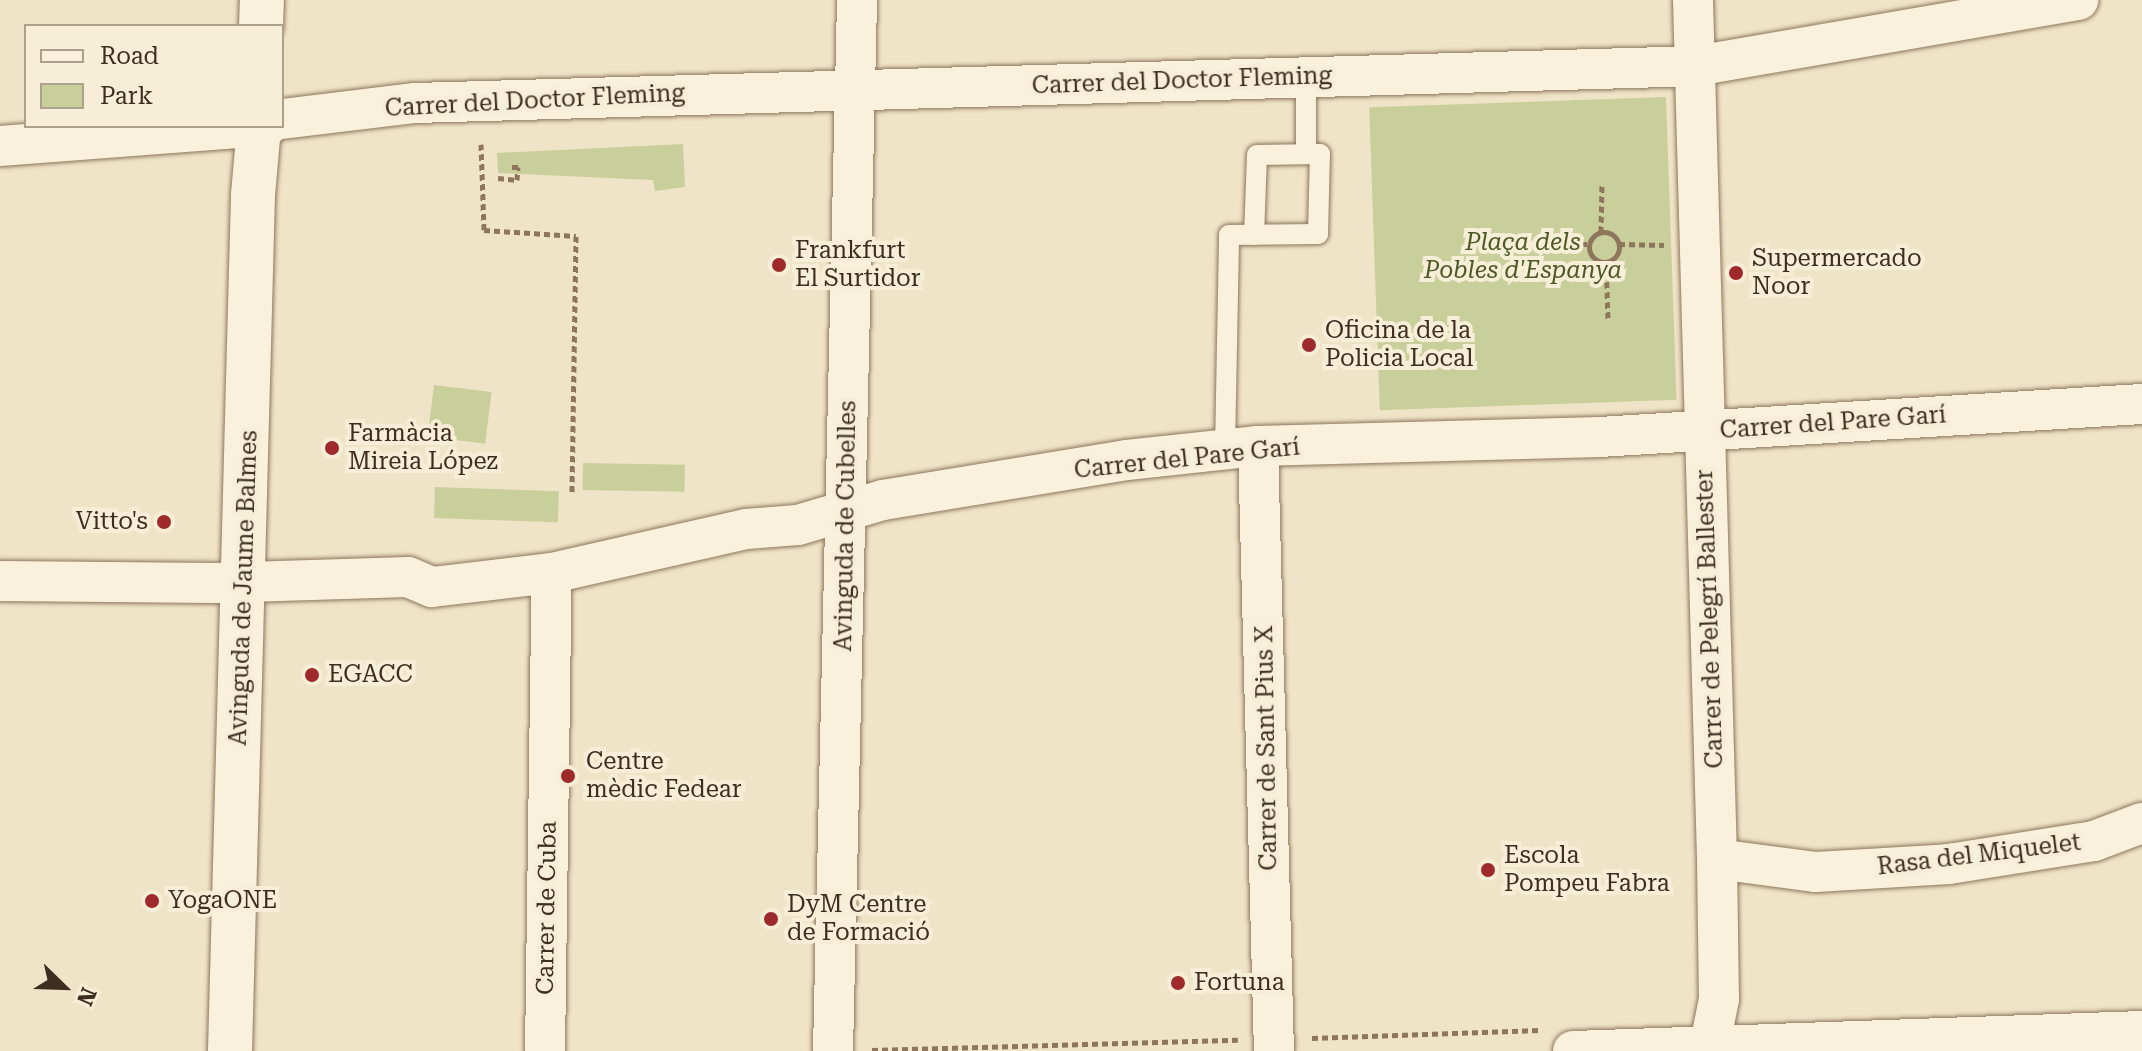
<!DOCTYPE html>
<html>
<head>
<meta charset="utf-8">
<style>
  body { margin:0 }
  #map { position:relative; width:2142px; height:1051px; overflow:hidden; background:#f0e4c8; font-family:"Roboto Serif",serif }
  div>[style] { position:absolute }
  [style*='--x'] { left:calc(var(--x)*1px); top:calc(var(--y)*1px); width:calc(var(--w)*1px); rotate:calc(var(--a)*1deg) }
  .green>* { inset:0; background:#c9cf9b; transform-origin:0 0 }
  .path>* { height:5px; margin-top:-2.5px; transform-origin:0; background:repeating-linear-gradient(90deg,#8d765c 0 6px,transparent 0 10px) }
  .path>.ring { margin:-2.5px; padding:0; box-sizing:content-box; background:none; border:5px solid #8d765c; border-radius:50% }
  .roads { filter:drop-shadow(0 0 2px #8d765c) drop-shadow(0 0 2px #8d765c) }
  .lane>* { height:20px; margin:-10px; padding:0 10px; transform-origin:10px; border-radius:10px; background:#faf1dc }
  .street>* { height:40px; margin:-20px; padding:0 20px; transform-origin:20px; border-radius:20px; background:#faf1dc }
  .secondary>* { height:44px; margin:-22px; padding:0 22px; transform-origin:22px; border-radius:22px; background:#faf1dc }
  .dots>* { width:22px; height:22px; translate:-50% -50%; box-sizing:border-box; border:4px solid #f7eed8; border-radius:50% }
  span { translate:-50% -50%; white-space:nowrap; text-align:center; line-height:1.15; -webkit-text-stroke:8px #f7eed8; paint-order:stroke }
  .street-label { font-size:24px; color:#3d2e20 }
  .park-label { font-size:24px; color:#4d5a26; font-style:italic }
  .poi-label { font-size:24px; color:#3d2e20 }
  .left { translate:0 -50%; text-align:left }
  .right { translate:-100% -50%; text-align:right }
  .legend { position:absolute; left:24px; top:24px; width:260px; height:104px; box-sizing:border-box; background:#f7eed8; border:2px solid #ada18e; margin:0; padding:10px 14px; list-style:none; font-size:24px; color:#3d2e20 }
  .legend li { display:flex; align-items:center; gap:16px; height:40px }
  .legend b { width:40px; border:2px solid #ada18e }
  .north { position:absolute; left:24px; top:947px; width:80px; height:80px; -webkit-text-stroke:6px #f7eed8; paint-order:stroke; rotate:113deg; font-size:22px; font-weight:700; line-height:32px; text-align:center; color:#3d2e20 }
  .north::after { content:''; display:block; margin:auto; width:28px; height:36px; background:#3d2e20; clip-path:polygon(50% 0,100% 100%,50% 72%,0 100%) }
</style>
</head>
<body>
<div id="map">
  <div class="green">
    <i style="left:1666px;top:97px;width:303px;height:297px;rotate:88deg"></i>
    <i style="clip-path:polygon(683px 144px,685px 187px,655px 191px,653px 180px,498px 173px,497px 153px)"></i>
    <i style="left:434px;top:385px;width:58px;height:52px;rotate:7deg"></i>
    <i style="left:583px;top:463px;width:102px;height:27px;rotate:1deg"></i>
    <i style="left:435px;top:487px;width:124px;height:31px;rotate:2deg"></i>
  </div>
  <div class="path">
    <i style="--x:481;--y:144;--w:86;--a:88"></i>
    <i style="--x:484;--y:230;--w:92;--a:3.7"></i>
    <i style="--x:576;--y:236;--w:258;--a:90.9"></i>
    <i style="--x:498;--y:178;--w:19;--a:6"></i>
    <i style="--x:517;--y:180;--w:13;--a:-86"></i>
    <i style="--x:518;--y:167;--w:10;--a:180"></i>
    <i class="ring" style="left:1589px;top:232px;width:25px;height:25px"></i>
    <i style="--x:1601;--y:232;--w:48;--a:-88.8"></i>
    <i style="--x:1541;--y:244;--w:48;--a:0"></i>
    <i style="--x:1619;--y:244;--w:45;--a:1.3"></i>
    <i style="--x:1606;--y:262;--w:57;--a:88"></i>
    <i style="--x:1312;--y:1038;--w:230;--a:-2"></i>
    <i style="--x:872;--y:1050;--w:366;--a:-1.6"></i>
  </div>
  <div class="roads">
    <div class="lane">
      <i style="--x:1306;--y:77;--w:77;--a:90"></i>
      <i style="--x:1225;--y:449;--w:214;--a:-88.9"></i>
      <i style="--x:1229;--y:235;--w:89;--a:-0.6"></i>
      <i style="--x:1318;--y:234;--w:80;--a:-88.6"></i>
      <i style="--x:1320;--y:154;--w:63;--a:179.1"></i>
      <i style="--x:1257;--y:155;--w:80;--a:92.1"></i>
    </div>
    <div class="street">
      <i style="--x:1693;--y:0;--w:859;--a:88.4"></i>
      <i style="--x:1717;--y:859;--w:140;--a:89.2"></i>
      <i style="--x:1719;--y:999;--w:46;--a:101.3"></i>
      <i style="--x:282;--y:119;--w:134;--a:-6.9"></i>
      <i style="--x:415;--y:103;--w:1282;--a:-1.65"></i>
      <i style="--x:1696;--y:66;--w:388;--a:-9.8"></i>
      <i style="--x:0;--y:146;--w:268;--a:-4.3"></i>
      <i style="--x:1258;--y:446;--w:605;--a:88.49"></i>
      <i style="--x:0;--y:581;--w:215;--a:0.5"></i>
      <i style="--x:215;--y:583;--w:193;--a:-1.8"></i>
      <i style="--x:408;--y:577;--w:26;--a:23"></i>
      <i style="--x:432;--y:587;--w:121;--a:-6.7"></i>
      <i style="--x:552;--y:573;--w:199;--a:-12.8"></i>
      <i style="--x:746;--y:529;--w:52;--a:-4.4"></i>
      <i style="--x:798;--y:525;--w:89;--a:-16.4"></i>
      <i style="--x:883;--y:500;--w:247;--a:-9.3"></i>
      <i style="--x:1127;--y:460;--w:132;--a:-6.1"></i>
      <i style="--x:1258;--y:446;--w:341;--a:-1.5"></i>
      <i style="--x:1599;--y:437;--w:544;--a:-3.48"></i>
      <i style="--x:1717;--y:859;--w:100;--a:7.5"></i>
      <i style="--x:1816;--y:872;--w:133;--a:-3.4"></i>
      <i style="--x:1949;--y:864;--w:147;--a:-9"></i>
      <i style="--x:2094;--y:841;--w:51;--a:-20.6"></i>
      <i style="--x:545;--y:1051;--w:478;--a:-89.2"></i>
      <i style="--x:833;--y:1051;--w:1051;--a:-88.69"></i>
      <i style="--x:1573;--y:1051;--w:569;--a:-2.01"></i>
    </div>
    <div class="secondary">
      <i style="--x:261;--y:26;--w:26;--a:-88"></i>
      <i style="--x:230;--y:1051;--w:856;--a:-88.46"></i>
      <i style="--x:253;--y:195;--w:69;--a:-85"></i>
    </div>
  </div>
  <div class="dots">
    <i style="left:779px;top:265px;background:#9e2a2b"></i>
    <i style="left:1736px;top:273px;background:#9e2a2b"></i>
    <i style="left:1309px;top:345px;background:#9e2a2b"></i>
    <i style="left:332px;top:448px;background:#9e2a2b"></i>
    <i style="left:164px;top:522px;background:#9e2a2b"></i>
    <i style="left:312px;top:675px;background:#9e2a2b"></i>
    <i style="left:568px;top:776px;background:#9e2a2b"></i>
    <i style="left:1488px;top:870px;background:#9e2a2b"></i>
    <i style="left:152px;top:901px;background:#9e2a2b"></i>
    <i style="left:771px;top:919px;background:#9e2a2b"></i>
    <i style="left:1178px;top:983px;background:#9e2a2b"></i>
  </div>
  <div class="street-label">
    <span style="left:1182px;top:81px;rotate:-2deg">Carrer del Doctor Fleming</span>
    <span style="left:535px;top:101px;rotate:-3deg">Carrer del Doctor Fleming</span>
    <span style="left:1833px;top:423px;rotate:-4deg">Carrer del Pare Garí</span>
    <span style="left:1187px;top:459px;rotate:-6deg">Carrer del Pare Garí</span>
    <span style="left:846px;top:526px;rotate:-89deg">Avinguda de Cubelles</span>
    <span style="left:244px;top:588px;rotate:-88deg">Avinguda de Jaume Balmes</span>
    <span style="left:1710px;top:619px;rotate:-92deg">Carrer de Pelegrí Ballester</span>
    <span style="left:1267px;top:748px;rotate:-91deg">Carrer de Sant Pius X</span>
    <span style="left:1979px;top:855px;rotate:-7deg">Rasa del Miquelet</span>
    <span style="left:547px;top:908px;rotate:-89deg">Carrer de Cuba</span>
  </div>
  <div class="park-label">
    <span style="left:1523px;top:257px">Plaça dels<br>Pobles d'Espanya</span>
  </div>
  <div class="poi-label">
    <span class="left" style="left:795px;top:265px">Frankfurt<br>El Surtidor</span>
    <span class="left" style="left:1752px;top:273px">Supermercado<br>Noor</span>
    <span class="left" style="left:1325px;top:345px">Oficina de la<br>Policia Local</span>
    <span class="left" style="left:348px;top:448px">Farmàcia<br>Mireia López</span>
    <span class="right" style="left:148px;top:522px">Vitto's</span>
    <span class="left" style="left:328px;top:675px">EGACC</span>
    <span class="left" style="left:586px;top:776px">Centre<br>mèdic Fedear</span>
    <span class="left" style="left:1504px;top:870px">Escola<br>Pompeu Fabra</span>
    <span class="left" style="left:168px;top:901px">YogaONE</span>
    <span class="left" style="left:787px;top:919px">DyM Centre<br>de Formació</span>
    <span class="left" style="left:1194px;top:983px">Fortuna</span>
  </div>
  <ul class="legend">
  <li><b style="height:10px;background:#faf1dc"></b>Road</li>
  <li><b style="height:22px;background:#c9cf9b"></b>Park</li>
  </ul>
  <div class="north">N</div>
</div>
</body>
</html>
